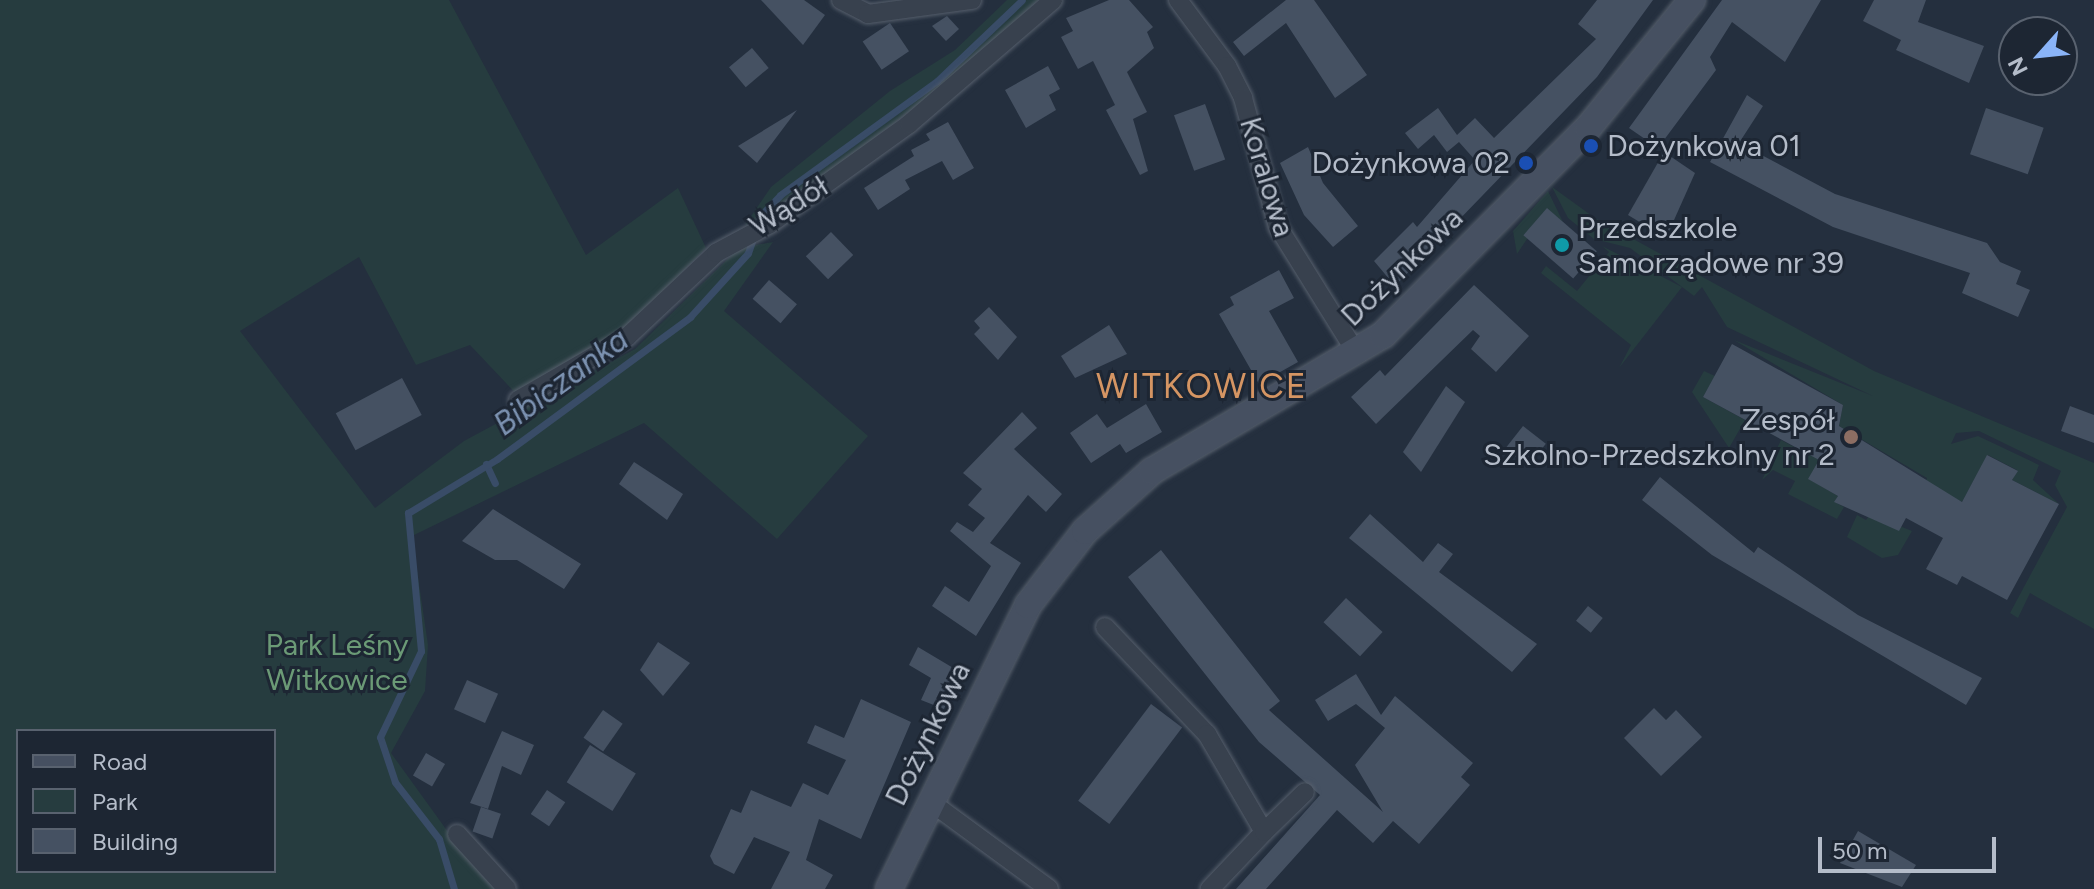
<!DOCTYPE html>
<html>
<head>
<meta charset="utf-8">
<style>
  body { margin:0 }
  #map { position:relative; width:2094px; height:889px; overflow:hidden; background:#242f3e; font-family:Figtree,sans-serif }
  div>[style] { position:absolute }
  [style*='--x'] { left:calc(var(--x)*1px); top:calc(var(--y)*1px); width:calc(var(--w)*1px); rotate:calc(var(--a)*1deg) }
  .green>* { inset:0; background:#263c3f }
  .stream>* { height:7px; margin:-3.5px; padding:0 3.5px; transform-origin:3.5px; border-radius:3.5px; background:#394c67 }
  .building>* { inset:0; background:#455162; transform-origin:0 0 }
  .roads { filter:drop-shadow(0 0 2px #565f6c) drop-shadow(0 0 2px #565f6c) }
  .street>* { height:18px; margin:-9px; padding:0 9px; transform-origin:9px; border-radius:9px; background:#38414e }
  .secondary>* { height:26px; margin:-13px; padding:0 13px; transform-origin:13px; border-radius:13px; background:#465061 }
  .dots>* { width:22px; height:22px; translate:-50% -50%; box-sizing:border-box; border:4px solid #1d2633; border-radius:50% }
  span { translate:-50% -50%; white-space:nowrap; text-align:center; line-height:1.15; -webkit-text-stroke:6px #1d2633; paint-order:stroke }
  .poi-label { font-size:30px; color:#b4bcc9 }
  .left { translate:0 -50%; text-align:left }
  .right { translate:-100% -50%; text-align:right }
  .street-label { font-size:30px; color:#b4bcc9 }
  .park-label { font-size:30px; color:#6b9a76 }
  .water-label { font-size:32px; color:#7c92b1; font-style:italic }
  .quarter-label { font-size:34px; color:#d59563; letter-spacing:2px }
  .legend { position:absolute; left:16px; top:729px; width:260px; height:144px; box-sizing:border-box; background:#1d2633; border:2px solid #59626f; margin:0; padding:10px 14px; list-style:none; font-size:24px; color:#b4bcc9 }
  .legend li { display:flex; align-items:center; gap:16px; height:40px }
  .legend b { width:40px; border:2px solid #59626f }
  .north { position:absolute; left:1998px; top:16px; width:80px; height:80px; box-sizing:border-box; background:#1d2633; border:2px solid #59626f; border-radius:50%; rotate:243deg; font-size:22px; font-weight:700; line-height:32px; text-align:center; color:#b4bcc9 }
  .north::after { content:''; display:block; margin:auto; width:28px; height:36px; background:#8ab4f8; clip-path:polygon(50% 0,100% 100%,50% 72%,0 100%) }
  .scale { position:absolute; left:1818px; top:837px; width:178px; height:36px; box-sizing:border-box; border:4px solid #b4bcc9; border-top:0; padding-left:10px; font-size:24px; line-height:28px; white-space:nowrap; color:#b4bcc9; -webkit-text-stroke:6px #1d2633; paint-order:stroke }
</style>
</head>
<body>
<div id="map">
  <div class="green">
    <i style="clip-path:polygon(evenodd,0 0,449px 0,586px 255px,678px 188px,706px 248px,621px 335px,521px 399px,470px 345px,416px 365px,359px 257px,240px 331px,375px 508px,464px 441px,635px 349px,739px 248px,773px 242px,724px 311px,868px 436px,777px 539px,644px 423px,412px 536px,428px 645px,425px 691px,391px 753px,451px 836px,515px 889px,0 889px,0 0,18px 731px,274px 731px,274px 871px,18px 871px,18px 731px)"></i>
    <i style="clip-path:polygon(1007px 0,1038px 0,953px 78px,771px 217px,745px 225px,771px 187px,890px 91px,955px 50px)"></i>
    <i style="clip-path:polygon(1552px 187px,1595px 218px,1874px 371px,2094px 463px,2094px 629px,2030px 593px,2018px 618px,2010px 613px,2067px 507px,2055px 485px,2061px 471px,1979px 431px,1956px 433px,1951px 444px,1978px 436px,2039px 465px,2033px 480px,2059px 504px,2012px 480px,2017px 470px,1988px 455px,1962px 502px,1925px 483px,1927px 478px,1839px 426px,1843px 405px,1734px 340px,1873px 396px,1727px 327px,1702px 287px,1694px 296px,1630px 248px,1594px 239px,1568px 218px)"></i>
    <i style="clip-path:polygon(1548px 191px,1563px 222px,1547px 209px,1517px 254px,1513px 231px)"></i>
    <i style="clip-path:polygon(1602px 246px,1682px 287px,1619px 368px,1631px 345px,1541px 273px,1546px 266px,1577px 291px,1609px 252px)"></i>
    <i style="clip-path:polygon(1704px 371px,1715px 376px,1703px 397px,1745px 420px,1729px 448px,1692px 392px)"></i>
    <i style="clip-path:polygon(1781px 440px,1809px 455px,1824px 453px,1809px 479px,1838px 496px,1835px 502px,1844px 507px,1837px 519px,1788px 494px,1795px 481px,1773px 470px,1762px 480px)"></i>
    <i style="clip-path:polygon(1870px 514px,1912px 531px,1898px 555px,1882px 558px,1847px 537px,1857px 515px,1866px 520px)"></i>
  </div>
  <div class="stream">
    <i style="--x:486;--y:464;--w:21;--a:65"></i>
    <i style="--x:454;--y:889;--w:52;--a:-106.7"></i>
    <i style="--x:439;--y:839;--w:72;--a:-127.7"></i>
    <i style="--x:395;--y:782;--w:47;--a:-108.4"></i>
    <i style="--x:380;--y:737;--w:95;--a:-64.5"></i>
    <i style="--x:421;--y:651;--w:139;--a:-95.4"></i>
    <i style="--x:408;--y:513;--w:104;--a:-31.2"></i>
    <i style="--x:497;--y:459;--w:240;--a:-36.3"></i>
    <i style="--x:690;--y:317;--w:86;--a:-47.8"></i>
    <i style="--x:748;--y:253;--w:40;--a:-71.1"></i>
    <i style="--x:761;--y:215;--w:28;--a:-46"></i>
    <i style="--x:780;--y:195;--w:194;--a:-36"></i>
    <i style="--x:937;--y:81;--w:117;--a:-43.6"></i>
  </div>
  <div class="building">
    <i style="clip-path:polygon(761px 0,804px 0,825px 15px,803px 45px)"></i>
    <i style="clip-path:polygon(1109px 0,1129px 0,1153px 27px,1147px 32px,1154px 48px,1127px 72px,1147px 112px,1133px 119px,1148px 171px,1140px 175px,1106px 110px,1115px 105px,1093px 61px,1078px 69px,1061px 37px,1073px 31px,1066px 18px)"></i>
    <i style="clip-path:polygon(1286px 0,1314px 0,1367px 75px,1335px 98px,1286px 23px,1244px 56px,1233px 42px)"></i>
    <i style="clip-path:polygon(1597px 0,1653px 0,1597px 77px,1395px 286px,1374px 261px,1413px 222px,1417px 227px,1475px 160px,1459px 142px,1447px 152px,1434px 135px,1418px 149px,1405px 133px,1438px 108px,1457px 135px,1475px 118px,1494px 138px,1596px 39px,1578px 24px)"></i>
    <i style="clip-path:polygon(1722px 0,1821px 0,1785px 62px,1732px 22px,1710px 57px,1716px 70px,1658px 148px,1629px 128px)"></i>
    <i style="clip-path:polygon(1874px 0,1926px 0,1918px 22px,1984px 46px,1969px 83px,1896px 50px,1901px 40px,1863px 21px)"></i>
    <i style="clip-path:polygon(947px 16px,959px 29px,946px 41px,932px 26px)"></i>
    <i style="left:890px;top:23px;width:34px;height:33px;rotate:56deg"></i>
    <i style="left:752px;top:48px;width:26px;height:30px;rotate:50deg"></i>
    <i style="clip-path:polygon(1048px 66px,1060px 89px,1049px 95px,1056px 110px,1026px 128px,1005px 90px)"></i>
    <i style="clip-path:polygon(1747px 95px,1763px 106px,1739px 143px,1835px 194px,1987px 243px,2000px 262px,2021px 271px,2016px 284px,2030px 290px,2018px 317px,1962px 293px,1970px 273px,1833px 227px,1710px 162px)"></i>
    <i style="left:1205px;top:104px;width:59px;height:33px;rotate:70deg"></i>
    <i style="left:1986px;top:108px;width:61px;height:49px;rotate:19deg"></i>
    <i style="clip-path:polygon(797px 110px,757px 163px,738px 146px)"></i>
    <i style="clip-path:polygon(948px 122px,974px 168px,953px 180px,942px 161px,905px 180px,910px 189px,878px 210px,864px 188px,914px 156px,911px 150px,930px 140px,926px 134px)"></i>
    <i style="clip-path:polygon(1308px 147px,1323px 183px,1358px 226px,1333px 247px,1304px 215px,1280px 163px)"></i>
    <i style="clip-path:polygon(1664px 152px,1695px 173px,1666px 238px,1628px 215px)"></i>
    <i style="left:1547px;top:208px;width:66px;height:36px;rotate:41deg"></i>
    <i style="left:831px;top:232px;width:32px;height:35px;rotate:46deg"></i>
    <i style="clip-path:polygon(1279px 270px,1294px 298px,1269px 311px,1298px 362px,1259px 384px,1219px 314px,1234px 305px,1230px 297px)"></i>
    <i style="left:769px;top:280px;width:37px;height:25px;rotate:41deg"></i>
    <i style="clip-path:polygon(1474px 285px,1529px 336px,1496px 372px,1471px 349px,1480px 336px,1473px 330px,1376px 424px,1351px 397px,1380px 370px,1385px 376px)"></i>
    <i style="clip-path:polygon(989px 307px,1017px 337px,998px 360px,974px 334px,980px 328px,974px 321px)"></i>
    <i style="clip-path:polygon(1109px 325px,1127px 354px,1075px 378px,1061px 356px)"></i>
    <i style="clip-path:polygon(1732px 344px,1843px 405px,1839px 426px,1962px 502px,1987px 455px,2018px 471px,2012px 480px,2059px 504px,2007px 600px,1962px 576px,1957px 585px,1926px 569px,1943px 538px,1906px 518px,1899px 531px,1834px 502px,1838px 496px,1808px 479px,1819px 460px,1703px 397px)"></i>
    <i style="left:402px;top:378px;width:42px;height:75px;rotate:62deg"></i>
    <i style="clip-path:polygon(1446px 386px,1465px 402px,1421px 472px,1403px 452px)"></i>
    <i style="clip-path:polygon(1146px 404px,1162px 432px,1126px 453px,1120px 444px,1091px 463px,1070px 433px,1097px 414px,1107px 428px)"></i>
    <i style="clip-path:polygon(2070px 406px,2094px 415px,2094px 443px,2061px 431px)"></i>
    <i style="clip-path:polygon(1022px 412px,1037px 428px,1014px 449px,1062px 494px,1046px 512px,1028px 495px,990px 543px,1021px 563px,976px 636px,932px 606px,945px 586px,969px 602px,991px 566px,950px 531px,957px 522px,973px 532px,985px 518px,968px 505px,982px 489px,963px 473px)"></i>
    <i style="left:1523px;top:426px;width:29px;height:29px;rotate:38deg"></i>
    <i style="clip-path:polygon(634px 462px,683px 494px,667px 520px,619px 484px)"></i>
    <i style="clip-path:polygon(1660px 477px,1754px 553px,1758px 547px,1858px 615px,1982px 678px,1966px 705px,1712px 555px,1642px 500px)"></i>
    <i style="clip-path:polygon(493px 509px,581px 564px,564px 589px,517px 560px,495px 560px,462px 541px)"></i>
    <i style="clip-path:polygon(1370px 514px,1423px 562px,1438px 543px,1453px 554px,1439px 572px,1537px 644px,1512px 672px,1349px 538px)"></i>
    <i style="clip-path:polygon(1161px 550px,1280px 701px,1269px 710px,1383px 812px,1355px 765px,1385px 728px,1356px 704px,1328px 721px,1315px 700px,1356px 674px,1381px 715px,1395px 696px,1473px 763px,1461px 777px,1470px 785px,1419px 844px,1393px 821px,1373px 843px,1337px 810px,1266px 889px,1236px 889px,1320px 795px,1259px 742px,1128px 577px)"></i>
    <i style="left:1346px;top:598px;width:50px;height:33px;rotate:43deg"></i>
    <i style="left:1588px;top:606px;width:19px;height:19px;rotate:39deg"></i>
    <i style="clip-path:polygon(658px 642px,690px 663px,663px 696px,640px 670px)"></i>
    <i style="clip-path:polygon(918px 647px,960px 672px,944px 709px,921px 700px,931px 678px,909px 665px)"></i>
    <i style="left:467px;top:680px;width:34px;height:32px;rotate:24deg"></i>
    <i style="clip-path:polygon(861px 699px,911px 722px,861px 839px,819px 819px,806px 860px,833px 875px,825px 889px,771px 889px,790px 852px,754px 837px,734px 874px,714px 864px,710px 856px,731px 809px,741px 813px,751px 790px,791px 807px,803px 783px,828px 795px,846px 760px,807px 743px,815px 725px,844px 738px)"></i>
    <i style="left:1151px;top:704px;width:39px;height:121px;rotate:37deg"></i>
    <i style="clip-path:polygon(1654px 708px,1666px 720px,1676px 710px,1702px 737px,1661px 776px,1624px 738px)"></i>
    <i style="left:603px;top:710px;width:24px;height:34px;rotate:35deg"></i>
    <i style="clip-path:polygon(502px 731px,534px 745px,521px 775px,502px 766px,488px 809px,470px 803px)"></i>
    <i style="left:590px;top:745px;width:54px;height:44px;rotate:32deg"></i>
    <i style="left:426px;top:753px;width:22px;height:26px;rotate:30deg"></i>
    <i style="left:547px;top:790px;width:22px;height:29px;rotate:34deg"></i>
    <i style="left:481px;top:807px;width:21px;height:26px;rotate:19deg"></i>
    <i style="clip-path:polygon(1858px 831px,1916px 865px,1902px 887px,1840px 863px)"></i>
  </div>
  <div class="roads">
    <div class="street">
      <i style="--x:841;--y:0;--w:30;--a:27"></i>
      <i style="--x:868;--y:14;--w:105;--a:-7.7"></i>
      <i style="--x:1178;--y:0;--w:82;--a:53.4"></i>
      <i style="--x:1227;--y:66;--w:36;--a:63"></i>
      <i style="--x:1243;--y:98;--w:134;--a:74.8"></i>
      <i style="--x:1278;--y:227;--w:150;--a:58.1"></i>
      <i style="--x:518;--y:400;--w:126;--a:-30"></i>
      <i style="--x:627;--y:337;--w:122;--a:-43.3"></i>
      <i style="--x:716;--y:253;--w:61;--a:-28.2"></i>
      <i style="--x:770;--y:224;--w:171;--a:-35.7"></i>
      <i style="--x:909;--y:124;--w:190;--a:-40.7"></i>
      <i style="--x:1105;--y:627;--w:148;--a:46.4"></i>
      <i style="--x:1207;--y:734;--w:113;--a:59.8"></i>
      <i style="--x:1264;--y:832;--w:79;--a:133.5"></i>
      <i style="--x:932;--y:803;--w:145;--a:36.3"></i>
      <i style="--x:1264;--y:832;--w:57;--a:-44.3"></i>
      <i style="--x:457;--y:834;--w:74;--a:47.7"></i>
    </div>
    <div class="secondary">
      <i style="--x:889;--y:889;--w:316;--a:-63.9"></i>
      <i style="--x:1028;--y:605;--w:93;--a:-52.4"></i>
      <i style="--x:1085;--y:531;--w:90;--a:-41.8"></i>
      <i style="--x:1152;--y:471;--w:268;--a:-30.5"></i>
      <i style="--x:1383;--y:335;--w:291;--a:-45.3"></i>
      <i style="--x:1588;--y:128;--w:165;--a:-50.9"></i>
    </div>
  </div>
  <div class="dots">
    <i style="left:1591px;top:146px;background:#1a4fb4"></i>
    <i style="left:1526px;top:163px;background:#1a4fb4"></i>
    <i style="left:1562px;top:245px;background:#0f9aa8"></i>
    <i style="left:1851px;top:437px;background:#8d6e63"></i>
  </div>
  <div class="poi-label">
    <span class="left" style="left:1607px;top:146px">Dożynkowa 01</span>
    <span class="right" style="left:1510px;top:163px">Dożynkowa 02</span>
    <span class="left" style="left:1578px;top:245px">Przedszkole<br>Samorządowe nr 39</span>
    <span class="right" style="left:1835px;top:437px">Zespół<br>Szkolno-Przedszkolny nr 2</span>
  </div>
  <div class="street-label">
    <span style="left:1267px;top:177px;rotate:73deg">Koralowa</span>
    <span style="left:789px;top:206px;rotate:-32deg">Wądół</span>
    <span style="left:1402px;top:267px;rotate:-44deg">Dożynkowa</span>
    <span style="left:928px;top:734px;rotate:-64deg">Dożynkowa</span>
  </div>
  <div class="park-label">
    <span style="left:337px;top:662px">Park Leśny<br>Witkowice</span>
  </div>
  <div class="water-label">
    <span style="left:561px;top:382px;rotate:-36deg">Bibiczanka</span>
  </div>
  <div class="quarter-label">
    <span style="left:1202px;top:387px">WITKOWICE</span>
  </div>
  <ul class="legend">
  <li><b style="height:10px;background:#465061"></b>Road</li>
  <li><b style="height:22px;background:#263c3f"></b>Park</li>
  <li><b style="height:22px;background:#455162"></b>Building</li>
  </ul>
  <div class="north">N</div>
  <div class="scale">50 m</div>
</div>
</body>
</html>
